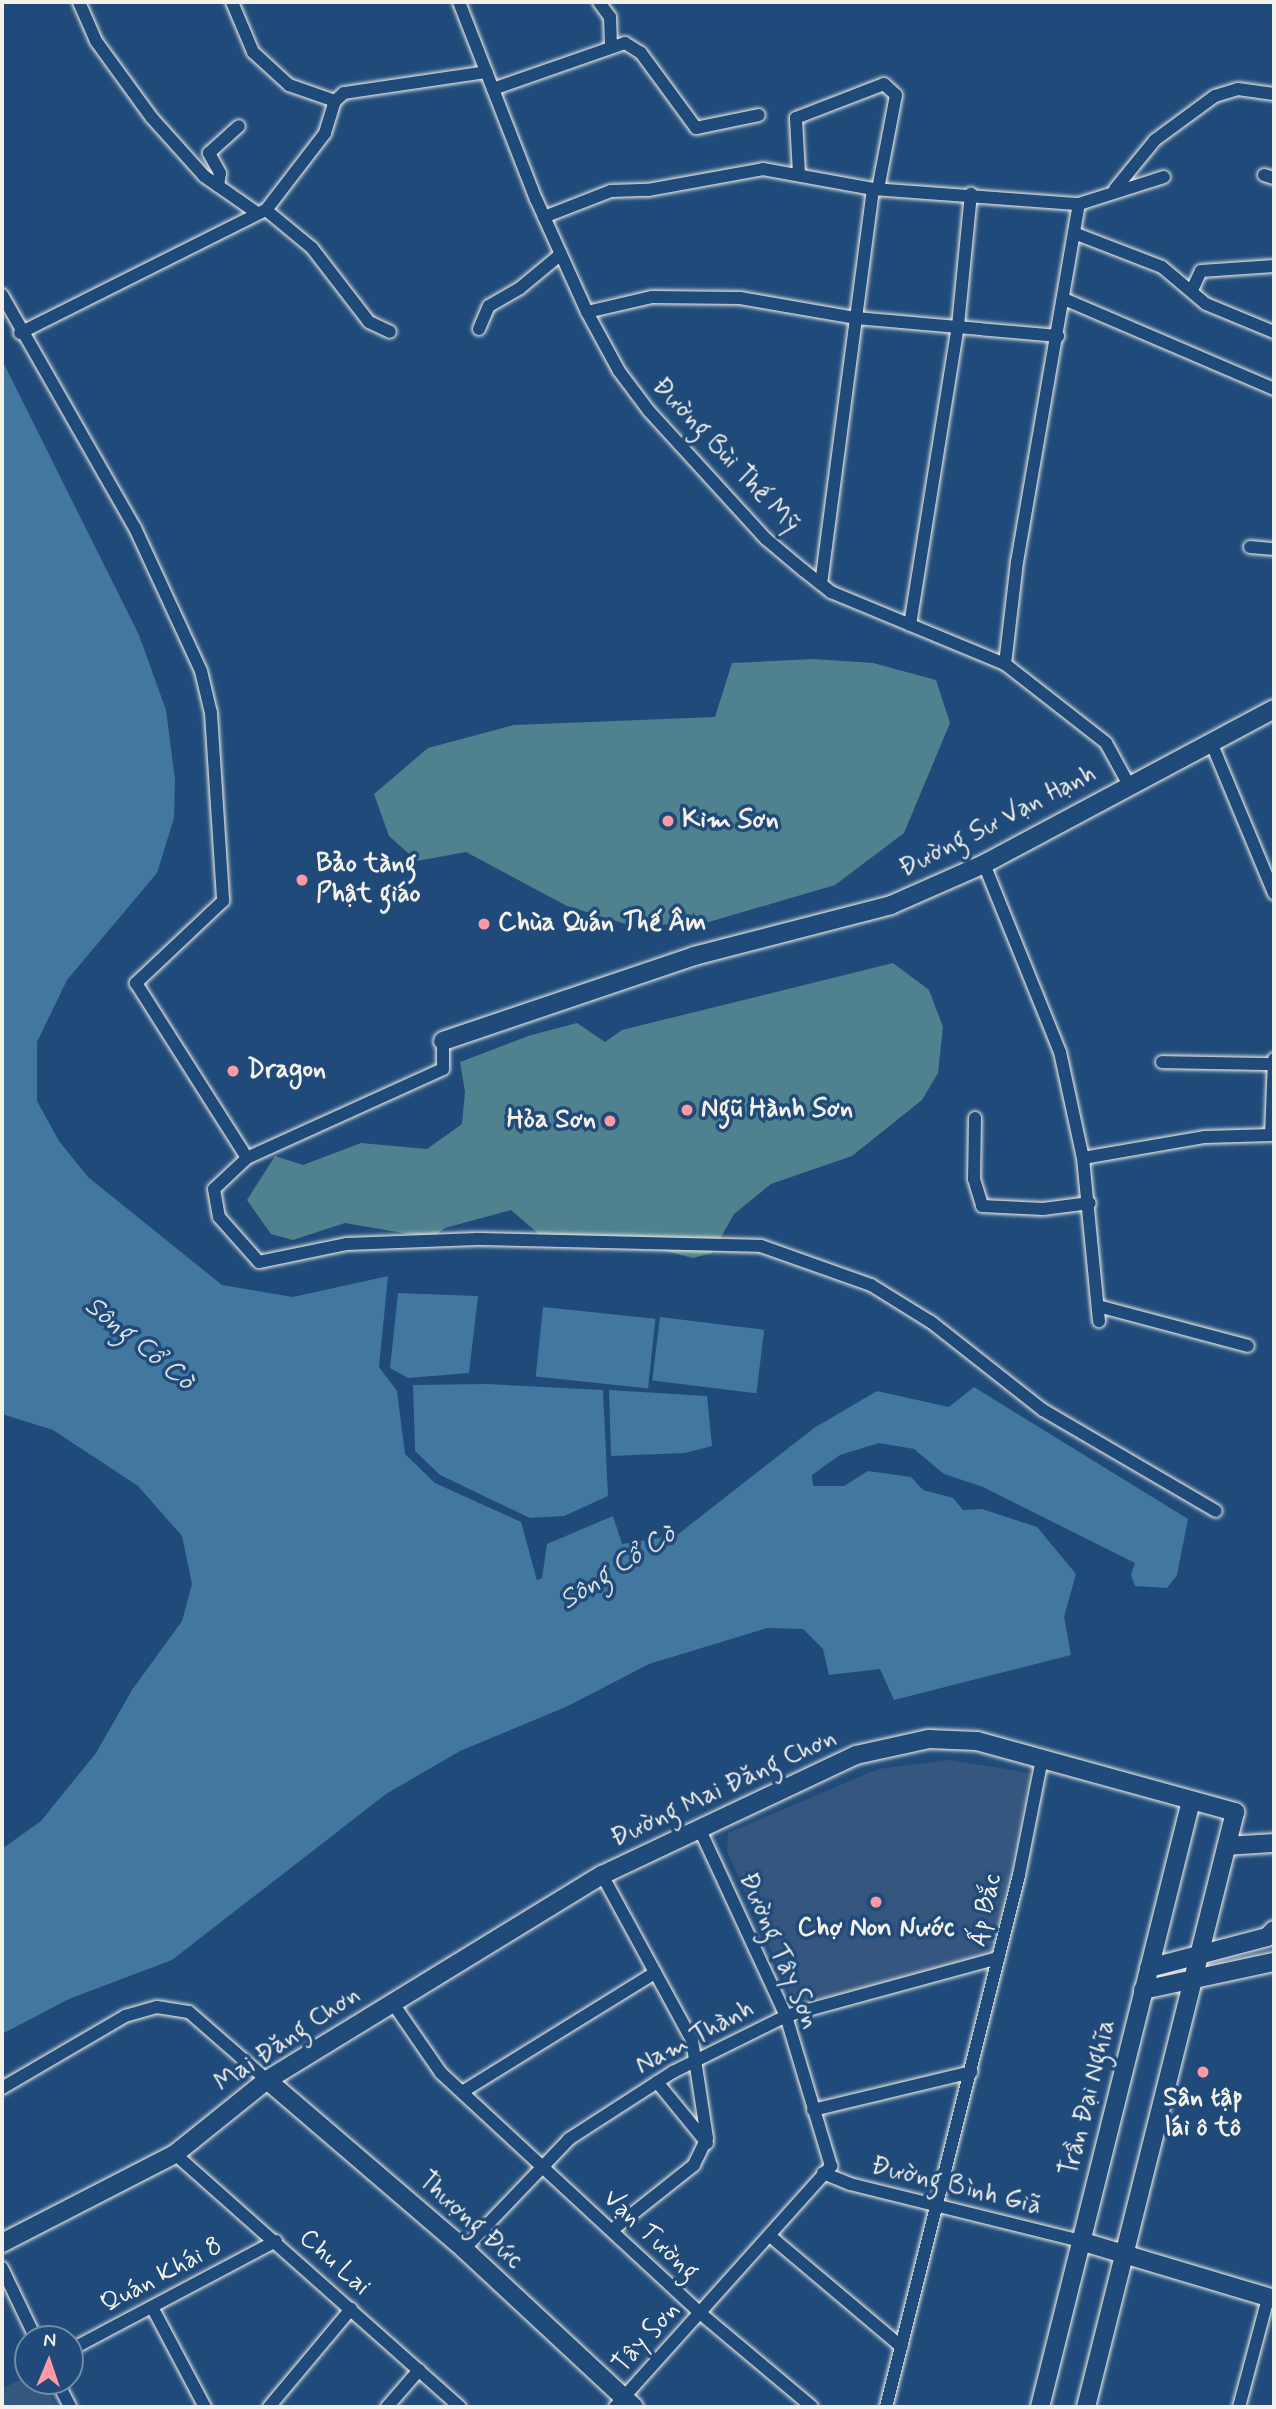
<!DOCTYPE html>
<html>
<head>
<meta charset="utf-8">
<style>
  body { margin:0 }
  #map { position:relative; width:1276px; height:2409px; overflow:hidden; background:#1f4a7a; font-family:Mynerve,sans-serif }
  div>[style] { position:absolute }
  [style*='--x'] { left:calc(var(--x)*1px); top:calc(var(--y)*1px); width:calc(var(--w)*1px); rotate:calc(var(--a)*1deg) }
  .built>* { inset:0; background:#35567e }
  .green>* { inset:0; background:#4f828e }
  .water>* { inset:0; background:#42779f; transform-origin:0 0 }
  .roads { filter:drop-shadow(0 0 2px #f4f1e8) drop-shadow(0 0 2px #f4f1e8) }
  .street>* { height:12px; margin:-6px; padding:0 6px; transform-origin:6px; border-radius:6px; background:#1f4a7a }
  .secondary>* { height:18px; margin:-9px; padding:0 9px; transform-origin:9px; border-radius:9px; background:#1f4a7a }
  .dots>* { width:19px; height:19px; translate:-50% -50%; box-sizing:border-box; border:4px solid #1f4a7a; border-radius:50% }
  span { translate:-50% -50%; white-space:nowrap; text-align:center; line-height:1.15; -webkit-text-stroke:7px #1f4a7a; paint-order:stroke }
  .street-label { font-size:26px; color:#f4f1e8 }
  .poi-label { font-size:26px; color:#f4f1e8; font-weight:700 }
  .left { translate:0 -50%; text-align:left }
  .right { translate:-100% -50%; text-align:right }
  .water-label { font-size:28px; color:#d9dfdd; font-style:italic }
  .frame { position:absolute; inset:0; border:4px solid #f4f1e8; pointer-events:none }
  .north { position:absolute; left:14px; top:2325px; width:70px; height:70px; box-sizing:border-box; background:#1f4a7a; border:2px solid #748da6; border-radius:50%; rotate:2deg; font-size:19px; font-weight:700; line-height:28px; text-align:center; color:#f4f1e8 }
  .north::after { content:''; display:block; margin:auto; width:24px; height:32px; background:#ff9aa2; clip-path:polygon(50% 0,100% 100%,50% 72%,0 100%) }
</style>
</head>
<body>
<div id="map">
  <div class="built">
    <i style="clip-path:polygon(950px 1760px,1030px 1773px,992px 1954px,795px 2005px,727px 1851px,728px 1833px,878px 1769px)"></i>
    <i style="clip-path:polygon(28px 2375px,28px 2381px,43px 2381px,56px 2407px,2px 2407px,2px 2389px)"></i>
  </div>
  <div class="green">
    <i style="clip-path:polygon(813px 659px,873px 663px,936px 680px,950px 723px,904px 833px,835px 885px,702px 924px,629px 925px,567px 906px,466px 852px,417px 861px,389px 836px,374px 794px,428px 748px,514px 725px,715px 717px,732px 663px)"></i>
    <i style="clip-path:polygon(893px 963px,929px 990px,943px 1027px,938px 1073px,922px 1100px,852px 1156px,771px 1184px,734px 1214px,712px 1253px,693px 1258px,634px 1243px,541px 1236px,511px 1210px,445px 1228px,432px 1238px,345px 1223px,293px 1240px,271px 1234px,247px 1200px,275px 1156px,303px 1165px,361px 1143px,427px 1149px,462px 1124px,465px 1092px,460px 1062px,528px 1036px,577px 1023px,605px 1042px,622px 1030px)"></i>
  </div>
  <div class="water">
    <i style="clip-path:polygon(2px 360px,139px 635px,166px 710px,175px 780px,174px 818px,157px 873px,67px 980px,37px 1042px,37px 1101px,59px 1141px,88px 1177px,222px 1285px,293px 1297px,388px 1276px,379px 1367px,397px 1391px,405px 1454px,435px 1483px,521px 1522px,537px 1580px,542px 1578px,547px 1544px,613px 1516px,622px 1544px,677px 1535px,814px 1428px,877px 1391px,949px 1407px,974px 1387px,1188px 1519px,1177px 1575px,1167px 1588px,1135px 1586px,1131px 1575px,1135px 1563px,983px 1487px,944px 1474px,914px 1449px,879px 1443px,840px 1455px,812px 1475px,813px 1486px,844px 1486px,868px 1471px,911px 1477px,923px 1490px,953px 1498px,963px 1510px,982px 1509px,1037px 1527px,1076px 1574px,1064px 1617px,1071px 1655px,894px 1700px,880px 1669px,829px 1675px,823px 1649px,803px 1629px,767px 1628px,649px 1664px,568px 1706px,460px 1751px,386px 1794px,172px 1960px,69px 1999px,2px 2034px,2px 1849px,41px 1821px,96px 1753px,132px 1690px,182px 1621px,192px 1584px,182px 1536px,138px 1486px,53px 1430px,2px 1414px)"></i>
    <i style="clip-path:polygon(398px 1293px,478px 1296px,469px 1373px,408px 1378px,390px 1368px)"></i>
    <i style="left:543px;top:1307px;width:113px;height:70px;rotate:6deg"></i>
    <i style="left:660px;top:1317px;width:105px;height:64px;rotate:7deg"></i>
    <i style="clip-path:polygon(486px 1384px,603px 1390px,608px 1496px,564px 1516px,530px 1518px,440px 1475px,415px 1451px,413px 1385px)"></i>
    <i style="clip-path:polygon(609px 1390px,707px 1396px,712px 1446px,685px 1453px,611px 1456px)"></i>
  </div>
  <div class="roads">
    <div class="street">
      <i style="--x:79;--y:2;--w:43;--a:66.4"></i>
      <i style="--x:96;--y:41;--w:95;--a:54"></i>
      <i style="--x:152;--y:118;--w:78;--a:48.1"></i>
      <i style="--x:204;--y:176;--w:65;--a:34.9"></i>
      <i style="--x:232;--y:2;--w:54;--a:67.2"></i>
      <i style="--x:253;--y:52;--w:49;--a:42.5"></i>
      <i style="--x:289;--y:85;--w:49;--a:19.2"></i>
      <i style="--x:459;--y:2;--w:212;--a:68.7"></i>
      <i style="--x:536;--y:199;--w:124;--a:65.7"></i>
      <i style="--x:587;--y:312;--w:67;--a:61.5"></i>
      <i style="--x:619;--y:371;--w:50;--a:53.1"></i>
      <i style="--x:649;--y:411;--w:173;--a:47.6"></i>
      <i style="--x:766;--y:539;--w:48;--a:40"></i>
      <i style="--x:803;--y:570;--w:36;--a:38"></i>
      <i style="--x:831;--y:592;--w:188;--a:22.5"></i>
      <i style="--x:1005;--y:664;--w:128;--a:38"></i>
      <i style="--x:1106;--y:743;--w:48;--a:61.3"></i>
      <i style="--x:599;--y:2;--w:19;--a:54"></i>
      <i style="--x:610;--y:17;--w:27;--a:88"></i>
      <i style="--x:493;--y:89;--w:140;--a:-19.2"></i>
      <i style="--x:625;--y:43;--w:19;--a:32"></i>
      <i style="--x:641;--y:53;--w:93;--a:53.7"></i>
      <i style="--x:696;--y:128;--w:64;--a:-11.7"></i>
      <i style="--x:799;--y:174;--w:56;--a:-93.1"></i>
      <i style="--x:796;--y:118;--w:94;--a:-21.1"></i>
      <i style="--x:884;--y:84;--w:16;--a:43"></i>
      <i style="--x:896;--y:95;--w:96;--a:100.8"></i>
      <i style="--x:1264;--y:175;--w:10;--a:17"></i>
      <i style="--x:218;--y:186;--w:13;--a:-81"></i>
      <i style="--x:220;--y:173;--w:23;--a:-119"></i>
      <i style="--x:209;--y:153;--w:40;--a:-42"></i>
      <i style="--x:1115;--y:189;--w:63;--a:-50.8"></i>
      <i style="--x:1155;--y:140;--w:74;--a:-36.3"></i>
      <i style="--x:1215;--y:96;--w:24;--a:-17"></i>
      <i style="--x:1238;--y:89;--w:36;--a:8"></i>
      <i style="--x:266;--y:210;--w:60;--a:39.6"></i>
      <i style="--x:312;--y:248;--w:93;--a:52.4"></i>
      <i style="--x:369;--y:322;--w:23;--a:25"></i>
      <i style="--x:544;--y:217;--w:72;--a:-21.2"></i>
      <i style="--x:611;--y:191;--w:37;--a:-2"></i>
      <i style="--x:648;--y:190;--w:117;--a:-10.3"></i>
      <i style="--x:763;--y:169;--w:112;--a:10.3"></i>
      <i style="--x:873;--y:189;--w:207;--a:4.2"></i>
      <i style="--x:1079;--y:204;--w:89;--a:-17.6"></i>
      <i style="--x:1074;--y:233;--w:94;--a:21.1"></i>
      <i style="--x:1162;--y:267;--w:57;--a:40.1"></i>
      <i style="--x:1206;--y:304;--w:74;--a:22.4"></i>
      <i style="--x:1192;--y:290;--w:21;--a:-65"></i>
      <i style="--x:1201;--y:271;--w:73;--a:-3.9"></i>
      <i style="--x:2;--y:295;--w:268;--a:60.3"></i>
      <i style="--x:135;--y:528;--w:157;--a:65.2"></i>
      <i style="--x:201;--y:671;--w:43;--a:76.6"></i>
      <i style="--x:211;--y:713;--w:188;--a:86.3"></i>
      <i style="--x:223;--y:901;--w:120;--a:136.7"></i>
      <i style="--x:136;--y:983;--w:207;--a:57.6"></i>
      <i style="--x:1064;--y:299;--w:228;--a:23.2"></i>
      <i style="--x:587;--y:312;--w:67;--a:-13"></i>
      <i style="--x:652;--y:297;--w:88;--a:0.7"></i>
      <i style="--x:740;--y:298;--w:118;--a:9.8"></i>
      <i style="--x:856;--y:318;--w:203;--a:5.1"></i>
      <i style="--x:479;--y:329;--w:25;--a:-67"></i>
      <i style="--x:489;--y:306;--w:36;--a:-30"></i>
      <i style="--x:520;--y:288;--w:53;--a:-39.7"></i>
      <i style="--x:20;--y:333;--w:275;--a:-26.6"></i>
      <i style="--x:266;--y:210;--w:97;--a:-52.5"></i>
      <i style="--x:325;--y:133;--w:34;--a:-73"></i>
      <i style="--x:335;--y:101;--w:12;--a:-42"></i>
      <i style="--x:344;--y:93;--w:144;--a:-8.4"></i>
      <i style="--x:1250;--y:547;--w:24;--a:5"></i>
      <i style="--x:821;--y:584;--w:398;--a:-82.5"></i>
      <i style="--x:910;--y:625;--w:303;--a:-80.9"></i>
      <i style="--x:958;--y:326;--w:133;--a:-84.4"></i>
      <i style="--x:1005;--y:664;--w:103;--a:-83.3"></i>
      <i style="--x:1017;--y:562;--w:363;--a:-80.2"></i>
      <i style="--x:1211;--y:742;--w:164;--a:67.4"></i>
      <i style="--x:984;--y:864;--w:203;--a:68"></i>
      <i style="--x:1060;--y:1052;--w:108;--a:77.8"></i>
      <i style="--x:1083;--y:1158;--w:164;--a:84.4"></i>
      <i style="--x:443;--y:1041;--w:28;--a:90"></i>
      <i style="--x:443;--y:1069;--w:215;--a:155.6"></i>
      <i style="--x:247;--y:1158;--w:45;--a:136.8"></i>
      <i style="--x:214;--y:1189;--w:28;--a:80"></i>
      <i style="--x:219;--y:1217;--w:60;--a:48.4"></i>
      <i style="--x:259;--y:1262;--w:90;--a:-11.6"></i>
      <i style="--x:347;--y:1244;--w:130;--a:-2.2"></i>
      <i style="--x:477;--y:1239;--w:284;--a:1.4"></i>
      <i style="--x:761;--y:1246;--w:117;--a:19.5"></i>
      <i style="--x:871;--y:1285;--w:70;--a:31.7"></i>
      <i style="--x:931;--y:1322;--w:142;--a:38.2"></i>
      <i style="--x:1043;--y:1410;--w:200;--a:30.3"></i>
      <i style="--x:1162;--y:1062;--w:109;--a:1.1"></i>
      <i style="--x:975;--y:1118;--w:61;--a:90.9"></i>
      <i style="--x:974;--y:1179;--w:28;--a:73"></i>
      <i style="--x:982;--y:1206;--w:61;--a:2.8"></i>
      <i style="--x:1043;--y:1209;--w:47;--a:-7.3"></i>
      <i style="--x:1083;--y:1158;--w:124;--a:-9.8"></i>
      <i style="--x:1205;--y:1137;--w:66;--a:-1.7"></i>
      <i style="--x:1271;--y:1135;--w:76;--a:-87.7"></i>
      <i style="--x:1098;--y:1306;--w:155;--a:14.9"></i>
      <i style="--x:602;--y:1875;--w:188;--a:61.4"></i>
      <i style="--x:692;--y:2040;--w:99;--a:81.3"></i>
      <i style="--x:707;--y:2138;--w:30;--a:116"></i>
      <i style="--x:694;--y:2165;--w:105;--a:141.6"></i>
      <i style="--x:392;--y:2002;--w:86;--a:55.4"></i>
      <i style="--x:441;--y:2073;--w:353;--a:42.8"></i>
      <i style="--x:700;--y:2313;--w:146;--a:40"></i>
      <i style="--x:657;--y:2082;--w:79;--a:50.7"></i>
      <i style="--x:2;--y:2088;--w:143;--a:-30.3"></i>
      <i style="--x:125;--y:2016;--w:33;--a:-16"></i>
      <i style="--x:157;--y:2007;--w:32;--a:9"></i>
      <i style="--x:189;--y:2012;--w:103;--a:41.1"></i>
      <i style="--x:462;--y:2092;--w:227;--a:-31.7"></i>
      <i style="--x:813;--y:2110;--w:163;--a:-13.5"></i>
      <i style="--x:175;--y:2154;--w:381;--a:41.6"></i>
      <i style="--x:823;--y:2173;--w:29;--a:22"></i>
      <i style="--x:850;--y:2184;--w:237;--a:13.9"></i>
      <i style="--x:770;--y:2236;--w:172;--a:40.1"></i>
      <i style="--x:464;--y:2249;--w:152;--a:-46.3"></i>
      <i style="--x:569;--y:2139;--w:124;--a:-32.8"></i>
      <i style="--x:673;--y:2072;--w:126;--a:-26.4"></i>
      <i style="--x:786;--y:2016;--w:220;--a:-15.3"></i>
      <i style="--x:2;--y:2268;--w:79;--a:64.4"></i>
      <i style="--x:152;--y:2307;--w:113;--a:62.1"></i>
      <i style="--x:70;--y:2350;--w:233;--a:-27.9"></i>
      <i style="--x:57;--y:2381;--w:29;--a:63"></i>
      <i style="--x:269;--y:2407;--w:128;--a:-50.1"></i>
      <i style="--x:387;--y:2407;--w:49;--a:-49.1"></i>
      <i style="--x:615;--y:2407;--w:324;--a:-48.1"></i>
      <i style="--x:831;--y:2166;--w:157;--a:-106.7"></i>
      <i style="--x:786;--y:2016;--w:207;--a:-114.8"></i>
      <i style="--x:886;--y:2407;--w:548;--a:-75.96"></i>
      <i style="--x:1019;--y:1875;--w:118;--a:-78.8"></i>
      <i style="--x:1239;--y:2407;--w:113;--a:-75.1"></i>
    </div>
    <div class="secondary">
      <i style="--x:443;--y:1041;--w:265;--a:-18.7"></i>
      <i style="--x:694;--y:956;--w:203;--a:-14.5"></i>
      <i style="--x:891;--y:905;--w:102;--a:-23.8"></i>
      <i style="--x:984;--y:864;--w:329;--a:-28.1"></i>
      <i style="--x:1227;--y:1846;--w:47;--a:-3.7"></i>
      <i style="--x:1149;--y:1968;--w:122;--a:-14.7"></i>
      <i style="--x:1267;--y:1937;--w:10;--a:-45"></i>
      <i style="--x:1143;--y:1990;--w:134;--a:-12.1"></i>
      <i style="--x:267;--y:2080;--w:260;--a:40.6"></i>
      <i style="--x:464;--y:2249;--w:232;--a:42.9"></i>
      <i style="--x:1080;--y:2241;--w:202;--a:16.6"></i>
      <i style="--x:2;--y:2243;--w:195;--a:-27.2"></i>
      <i style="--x:175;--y:2154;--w:118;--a:-38.8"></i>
      <i style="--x:267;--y:2080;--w:393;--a:-31.5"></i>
      <i style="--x:602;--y:1875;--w:281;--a:-25.3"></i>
      <i style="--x:856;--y:1755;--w:75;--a:-12.4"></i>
      <i style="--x:929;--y:1739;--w:48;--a:2.4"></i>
      <i style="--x:977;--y:1741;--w:268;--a:15.4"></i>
      <i style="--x:1235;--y:1812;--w:613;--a:104.06"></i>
      <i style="--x:1040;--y:2407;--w:625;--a:-76.01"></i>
    </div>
  </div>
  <div class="dots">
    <i style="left:668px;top:821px;background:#ff9aa2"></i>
    <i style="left:302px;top:880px;background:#ff9aa2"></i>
    <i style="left:484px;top:924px;background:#ff9aa2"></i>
    <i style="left:233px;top:1071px;background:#ff9aa2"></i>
    <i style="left:687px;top:1110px;background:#ff9aa2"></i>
    <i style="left:610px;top:1121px;background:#ff9aa2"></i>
    <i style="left:876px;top:1902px;background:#ff9aa2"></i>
    <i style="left:1203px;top:2072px;background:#ff9aa2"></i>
  </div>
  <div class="street-label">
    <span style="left:725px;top:456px;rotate:47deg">Đường Bùi Thế Mỹ</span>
    <span style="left:998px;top:822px;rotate:-27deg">Đường Sư Vạn Hạnh</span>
    <span style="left:724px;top:1789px;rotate:-25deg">Đường Mai Đăng Chơn</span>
    <span style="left:986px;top:1910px;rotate:-77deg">Ấp Bắc</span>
    <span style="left:778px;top:1951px;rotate:67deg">Đường Tây Sơn</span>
    <span style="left:695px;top:2038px;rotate:-28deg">Nam Thành</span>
    <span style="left:288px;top:2040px;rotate:-34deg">Mai Đăng Chơn</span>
    <span style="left:1089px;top:2098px;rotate:-76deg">Trần Đại Nghĩa</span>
    <span style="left:956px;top:2187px;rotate:14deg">Đường Bình Giã</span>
    <span style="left:470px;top:2221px;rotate:42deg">Thượng Đức</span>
    <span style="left:650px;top:2236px;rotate:43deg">Vạn Tường</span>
    <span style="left:334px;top:2263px;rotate:42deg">Chu Lai</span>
    <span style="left:162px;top:2276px;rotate:-28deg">Quán Khái 8</span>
    <span style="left:647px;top:2338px;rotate:-48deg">Tây Sơn</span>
  </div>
  <div class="poi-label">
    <span class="left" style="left:682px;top:821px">Kim Sơn</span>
    <span class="left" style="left:316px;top:880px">Bảo tàng<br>Phật giáo</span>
    <span class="left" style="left:498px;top:924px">Chùa Quán Thế Âm</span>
    <span class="left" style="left:247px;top:1071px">Dragon</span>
    <span class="left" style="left:701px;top:1110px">Ngũ Hành Sơn</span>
    <span class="right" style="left:596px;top:1121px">Hỏa Sơn</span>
    <span style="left:876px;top:1929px">Chợ Non Nước</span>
    <span style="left:1203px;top:2114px">Sân tập<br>lái ô tô</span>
  </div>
  <div class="water-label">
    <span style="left:139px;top:1344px;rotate:39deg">Sông Cổ Cò</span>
    <span style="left:618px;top:1568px;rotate:-33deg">Sông Cổ Cò</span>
  </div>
  <div class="frame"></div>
  <div class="north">N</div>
</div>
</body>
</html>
